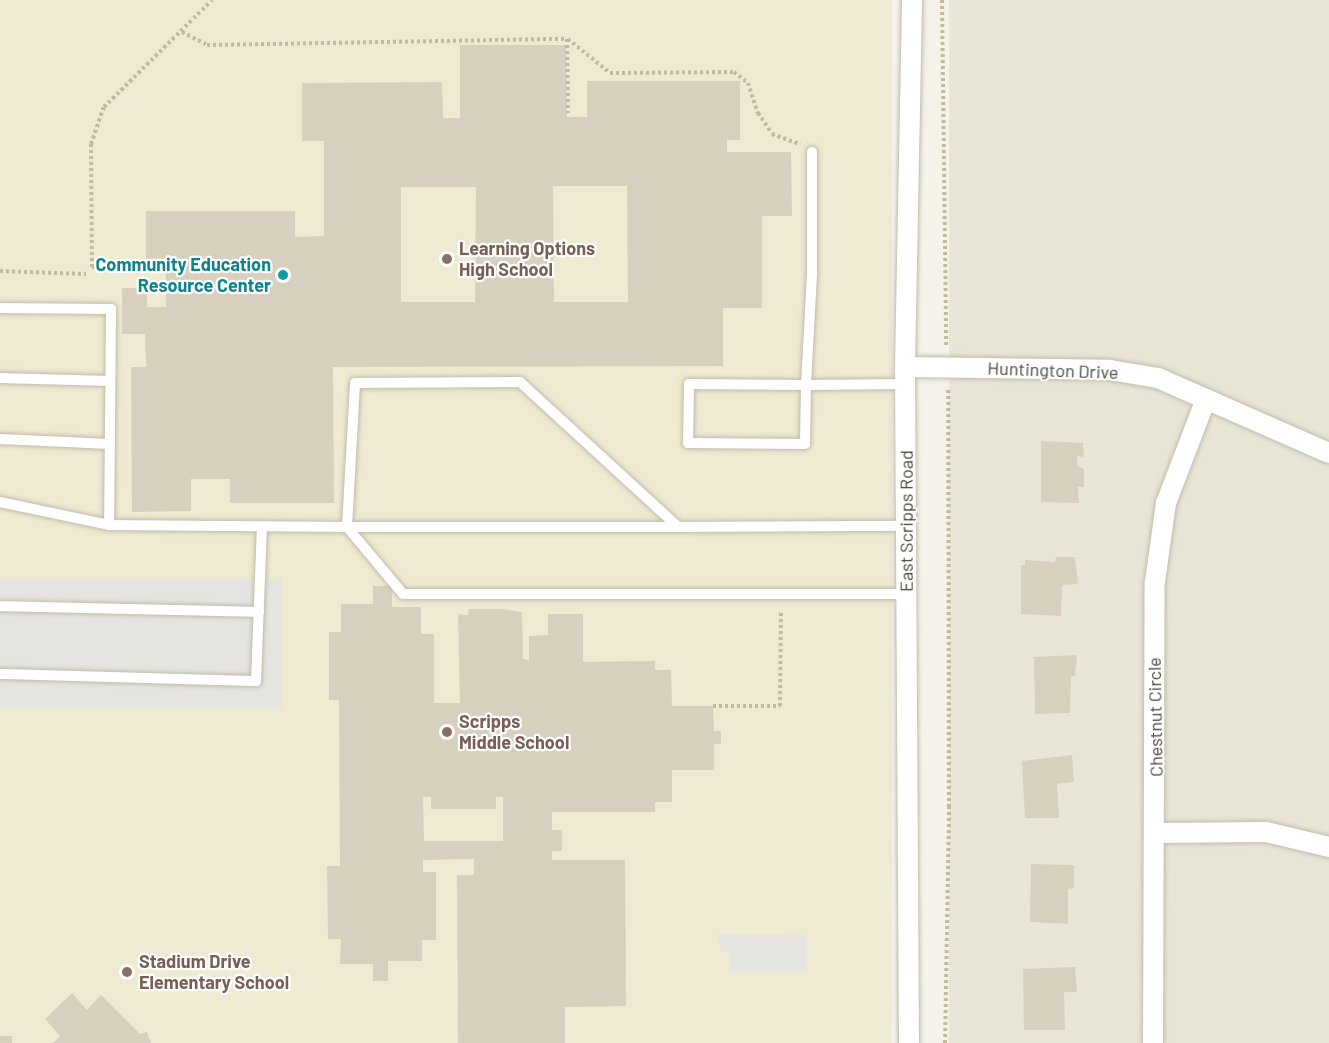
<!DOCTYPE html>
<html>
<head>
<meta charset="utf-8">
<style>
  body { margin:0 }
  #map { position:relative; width:1329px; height:1043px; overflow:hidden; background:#f5f3e9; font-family:Barlow,sans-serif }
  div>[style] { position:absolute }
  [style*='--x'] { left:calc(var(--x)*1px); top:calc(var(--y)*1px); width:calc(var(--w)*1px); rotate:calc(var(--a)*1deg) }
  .residential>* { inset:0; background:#e9e6d7; transform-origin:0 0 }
  .education>* { inset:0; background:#efead2; transform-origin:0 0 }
  .parking>* { inset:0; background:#e6e5e1; transform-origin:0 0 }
  .building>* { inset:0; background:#d7d0be; transform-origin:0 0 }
  .path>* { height:4px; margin-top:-2px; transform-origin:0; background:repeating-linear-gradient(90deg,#c3ba9b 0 3px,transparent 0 6px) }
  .roads { filter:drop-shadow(0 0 2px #c1bcab) drop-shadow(0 0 2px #c1bcab) }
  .service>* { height:10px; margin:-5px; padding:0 5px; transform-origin:5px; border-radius:5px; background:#fff }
  .minor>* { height:20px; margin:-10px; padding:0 10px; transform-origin:10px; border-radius:10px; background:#fff }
  .dots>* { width:16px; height:16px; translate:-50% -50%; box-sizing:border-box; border:3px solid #fff; border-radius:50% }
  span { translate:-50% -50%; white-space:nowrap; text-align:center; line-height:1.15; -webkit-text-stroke:4.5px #fff; paint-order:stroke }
  .education-label { font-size:18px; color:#785e54; font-weight:700 }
  .left { translate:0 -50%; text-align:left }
  .culture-label { font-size:18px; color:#0d838f; font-weight:700 }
  .right { translate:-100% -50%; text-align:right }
  .street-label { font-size:18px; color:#494437 }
</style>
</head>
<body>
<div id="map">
  <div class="residential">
    <i style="left:949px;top:0;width:380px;height:1043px"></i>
  </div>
  <div class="education">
    <i style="left:0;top:0;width:892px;height:1043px"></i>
  </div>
  <div class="parking">
    <i style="left:0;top:579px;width:282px;height:129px"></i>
    <i style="clip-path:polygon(718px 934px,807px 935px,807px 971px,729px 971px,731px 953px,720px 952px)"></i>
  </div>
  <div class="building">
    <i style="clip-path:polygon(evenodd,460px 45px,566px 45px,567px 117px,587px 117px,587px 81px,740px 81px,740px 140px,727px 140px,727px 152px,791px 152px,792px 216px,762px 216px,762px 308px,723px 308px,723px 366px,333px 367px,334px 503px,230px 503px,230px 479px,191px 479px,191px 511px,132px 512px,131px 367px,146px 367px,145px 334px,122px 334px,122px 288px,147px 288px,147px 307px,166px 307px,166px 261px,146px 261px,146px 211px,295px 211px,295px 237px,324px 236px,324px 141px,302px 141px,302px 83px,442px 82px,443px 118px,460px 118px,460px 45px,553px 186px,627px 186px,628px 302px,554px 302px,553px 186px,460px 45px,401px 187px,476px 187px,475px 302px,401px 302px,401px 187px)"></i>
    <i style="clip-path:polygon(1041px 441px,1083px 443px,1084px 457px,1077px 456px,1078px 466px,1084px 469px,1084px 487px,1078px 487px,1079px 503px,1041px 502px)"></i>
    <i style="clip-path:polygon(1056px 557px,1075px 557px,1078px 584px,1062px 585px,1061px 616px,1021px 614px,1021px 565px,1025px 565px,1025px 560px,1055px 562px)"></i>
    <i style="clip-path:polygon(evenodd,373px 586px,392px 586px,392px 607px,421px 607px,421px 634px,434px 634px,434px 703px,460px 703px,458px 614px,468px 615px,469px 609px,502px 609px,522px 612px,523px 659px,529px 660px,529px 636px,548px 635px,548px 614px,583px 614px,583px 662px,655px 661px,655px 670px,671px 670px,672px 706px,713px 706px,714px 731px,721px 731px,721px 744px,714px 744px,714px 770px,672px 770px,672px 802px,655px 802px,655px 812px,552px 812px,552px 830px,562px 830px,562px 851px,552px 851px,552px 860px,625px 860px,626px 1006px,565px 1007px,565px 1043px,458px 1043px,457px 875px,474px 875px,474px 859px,423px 860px,423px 872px,436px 872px,436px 940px,422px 940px,422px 961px,388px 961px,388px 981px,373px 981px,373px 964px,340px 964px,341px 939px,328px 939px,327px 866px,340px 866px,339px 700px,329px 700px,329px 632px,341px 632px,341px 604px,373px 604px,373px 586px,423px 797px,431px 797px,431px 809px,496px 809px,496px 797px,503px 797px,503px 841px,424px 841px,423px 797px)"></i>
    <i style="clip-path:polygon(1077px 655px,1075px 676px,1071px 677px,1070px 713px,1035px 714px,1034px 657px)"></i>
    <i style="clip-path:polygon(1072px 755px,1074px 782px,1057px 784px,1059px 818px,1025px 818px,1022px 761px)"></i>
    <i style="clip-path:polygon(1031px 864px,1074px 865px,1074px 888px,1068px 889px,1068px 924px,1030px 922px)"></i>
    <i style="clip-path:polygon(1075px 967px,1077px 992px,1064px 992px,1065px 1030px,1024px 1030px,1023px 969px)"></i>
    <i style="clip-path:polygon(72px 993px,87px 1010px,101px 995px,140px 1034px,147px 1032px,151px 1043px,53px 1043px,60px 1036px,45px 1019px)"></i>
    <i style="left:0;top:1036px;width:12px;height:7px"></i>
  </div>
  <div class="path">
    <i style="--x:942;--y:0;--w:346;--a:89.3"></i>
    <i style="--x:182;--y:32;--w:28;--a:27"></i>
    <i style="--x:207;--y:45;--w:360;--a:-1"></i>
    <i style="--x:567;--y:39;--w:74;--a:89.2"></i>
    <i style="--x:568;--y:39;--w:54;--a:39"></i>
    <i style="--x:610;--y:73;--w:124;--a:-0.5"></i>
    <i style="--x:734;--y:72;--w:18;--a:38"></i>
    <i style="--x:748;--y:83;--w:32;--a:72"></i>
    <i style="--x:758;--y:113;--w:25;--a:56"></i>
    <i style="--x:772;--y:134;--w:30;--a:20"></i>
    <i style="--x:155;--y:267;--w:63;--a:180"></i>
    <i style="--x:92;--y:267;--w:123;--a:-90.5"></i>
    <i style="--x:91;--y:144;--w:39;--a:-71"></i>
    <i style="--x:104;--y:107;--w:152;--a:-44.7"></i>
    <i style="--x:0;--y:271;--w:86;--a:2"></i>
    <i style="--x:713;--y:706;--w:67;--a:0"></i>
    <i style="--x:780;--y:706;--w:95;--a:-89.4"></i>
    <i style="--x:945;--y:1043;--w:236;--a:-89"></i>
    <i style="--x:949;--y:807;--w:420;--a:-90.1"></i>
  </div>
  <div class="roads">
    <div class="service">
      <i style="--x:812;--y:152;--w:122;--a:90"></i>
      <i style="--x:812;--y:274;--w:111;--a:93.1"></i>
      <i style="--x:806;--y:385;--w:59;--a:91"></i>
      <i style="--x:805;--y:444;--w:117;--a:-179.5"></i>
      <i style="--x:688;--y:443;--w:59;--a:-89"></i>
      <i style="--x:689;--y:384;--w:117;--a:0.5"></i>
      <i style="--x:806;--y:385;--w:100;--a:-0.6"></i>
      <i style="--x:0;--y:308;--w:111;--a:0.5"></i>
      <i style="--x:111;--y:309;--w:216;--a:90.5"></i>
      <i style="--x:0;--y:378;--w:110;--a:1.6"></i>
      <i style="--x:0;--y:439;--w:110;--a:2.6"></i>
      <i style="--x:0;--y:502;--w:111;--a:11.9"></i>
      <i style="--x:109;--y:525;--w:238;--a:0.5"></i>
      <i style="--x:347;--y:527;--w:87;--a:50.1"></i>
      <i style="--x:403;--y:594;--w:503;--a:0"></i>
      <i style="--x:678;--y:527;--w:331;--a:180"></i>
      <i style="--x:347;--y:527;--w:144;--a:-86.8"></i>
      <i style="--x:355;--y:383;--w:165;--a:-0.3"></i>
      <i style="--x:520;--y:382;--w:214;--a:42.5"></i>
      <i style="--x:678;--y:527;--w:227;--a:-0.3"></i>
      <i style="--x:0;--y:606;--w:259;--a:1.3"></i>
      <i style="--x:0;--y:674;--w:256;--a:1.6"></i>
      <i style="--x:256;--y:681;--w:153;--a:-87.8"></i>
    </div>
    <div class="minor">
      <i style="--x:905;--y:367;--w:205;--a:0.8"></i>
      <i style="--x:1110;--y:370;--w:49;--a:9.5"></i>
      <i style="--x:1158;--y:378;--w:187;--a:23.7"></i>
      <i style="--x:1156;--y:833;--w:110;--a:-0.5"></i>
      <i style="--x:1266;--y:832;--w:65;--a:13.4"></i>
      <i style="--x:909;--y:1043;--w:676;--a:-90.34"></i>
      <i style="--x:905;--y:367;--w:367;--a:-88.9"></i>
      <i style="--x:1153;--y:1043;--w:461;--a:-89.8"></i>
      <i style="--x:1155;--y:582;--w:80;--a:-82.1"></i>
      <i style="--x:1166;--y:503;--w:111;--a:-69"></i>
    </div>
  </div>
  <div class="dots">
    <i style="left:447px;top:259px;background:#8d6e63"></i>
    <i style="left:283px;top:275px;background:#0f9aa8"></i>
    <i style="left:447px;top:732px;background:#8d6e63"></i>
    <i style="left:127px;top:972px;background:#8d6e63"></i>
  </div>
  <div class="education-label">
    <span class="left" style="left:459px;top:259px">Learning Options<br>High School</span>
    <span class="left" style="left:459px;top:732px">Scripps<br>Middle School</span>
    <span class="left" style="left:139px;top:972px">Stadium Drive<br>Elementary School</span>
  </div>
  <div class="culture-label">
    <span class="right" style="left:271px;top:275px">Community Education<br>Resource Center</span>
  </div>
  <div class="street-label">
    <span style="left:1053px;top:370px;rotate:2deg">Huntington Drive</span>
    <span style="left:906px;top:521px;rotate:-90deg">East Scripps Road</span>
    <span style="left:1155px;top:717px;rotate:-91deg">Chestnut Circle</span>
  </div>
</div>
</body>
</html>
